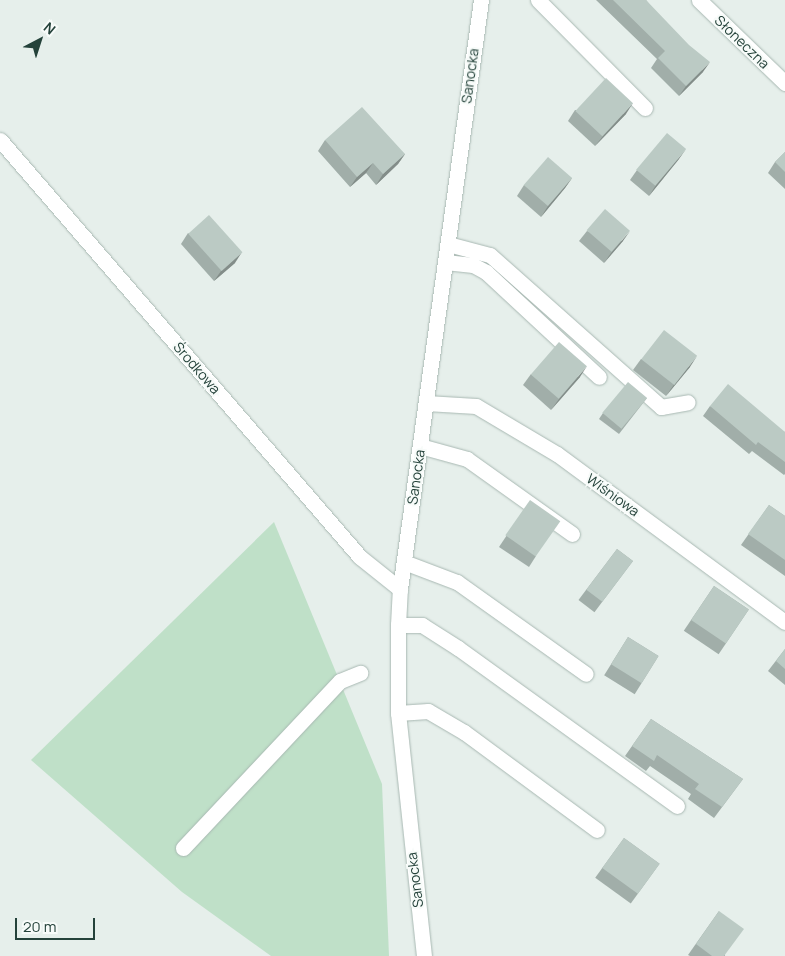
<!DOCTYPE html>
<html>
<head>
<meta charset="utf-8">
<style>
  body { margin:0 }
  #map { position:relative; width:785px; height:956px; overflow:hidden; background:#e6efeb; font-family:Manrope,sans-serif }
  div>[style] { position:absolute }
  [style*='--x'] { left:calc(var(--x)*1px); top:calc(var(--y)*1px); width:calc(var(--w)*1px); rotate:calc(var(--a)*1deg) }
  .green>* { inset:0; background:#bfe0c8 }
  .roads { filter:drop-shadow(0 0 1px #a8b8b2) drop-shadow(0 0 1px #a8b8b2) }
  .service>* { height:15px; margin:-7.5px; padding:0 7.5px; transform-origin:7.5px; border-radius:7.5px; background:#fff }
  .pedestrian>* { height:15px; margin:-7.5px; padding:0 7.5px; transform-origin:7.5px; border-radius:7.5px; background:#fff }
  .minor>* { height:15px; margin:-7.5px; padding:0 7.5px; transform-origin:7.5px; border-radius:7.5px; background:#fff }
  .tertiary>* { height:15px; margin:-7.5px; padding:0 7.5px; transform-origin:7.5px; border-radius:7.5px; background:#fff }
  .wall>* { inset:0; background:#a1aea9; transform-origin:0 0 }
  .shaded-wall>* { inset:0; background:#838d89 }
  .building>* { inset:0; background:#bbcac4; transform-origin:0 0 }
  span { translate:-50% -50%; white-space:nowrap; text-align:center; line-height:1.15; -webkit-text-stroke:4px #f7fbf9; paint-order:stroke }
  .street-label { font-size:14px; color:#24423a }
  .north { position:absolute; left:15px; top:15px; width:50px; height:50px; -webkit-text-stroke:4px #f7fbf9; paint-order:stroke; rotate:40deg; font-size:14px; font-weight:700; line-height:20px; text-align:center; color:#24423a }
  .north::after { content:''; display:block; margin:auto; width:18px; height:22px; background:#24423a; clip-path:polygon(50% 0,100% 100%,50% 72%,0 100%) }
  .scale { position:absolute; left:15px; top:918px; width:80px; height:22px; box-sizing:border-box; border:2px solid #24423a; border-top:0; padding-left:6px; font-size:15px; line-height:18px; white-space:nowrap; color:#24423a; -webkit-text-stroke:4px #f7fbf9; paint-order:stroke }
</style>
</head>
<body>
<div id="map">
  <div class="green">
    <i style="clip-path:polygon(274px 522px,382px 784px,389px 956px,271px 956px,182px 892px,31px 760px)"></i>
  </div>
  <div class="roads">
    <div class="service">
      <i style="--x:538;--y:0;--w:152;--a:45.3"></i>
      <i style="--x:448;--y:244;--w:43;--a:14.7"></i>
      <i style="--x:490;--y:255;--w:229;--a:41.6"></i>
      <i style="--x:661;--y:407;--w:27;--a:-10"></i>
      <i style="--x:445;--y:262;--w:28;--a:6"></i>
      <i style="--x:473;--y:265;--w:15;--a:28"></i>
      <i style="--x:486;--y:272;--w:154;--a:42.9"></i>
      <i style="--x:426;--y:403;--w:50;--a:3.4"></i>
      <i style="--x:476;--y:406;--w:94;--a:30.7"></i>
      <i style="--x:557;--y:454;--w:283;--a:36.4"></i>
      <i style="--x:420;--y:446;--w:49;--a:15.5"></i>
      <i style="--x:467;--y:459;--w:129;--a:35.5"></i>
      <i style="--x:404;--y:562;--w:57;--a:20.7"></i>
      <i style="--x:457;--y:582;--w:158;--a:35.5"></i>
      <i style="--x:398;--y:625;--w:24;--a:0"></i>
      <i style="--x:422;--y:625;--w:43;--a:32.6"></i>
      <i style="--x:458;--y:648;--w:270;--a:35.8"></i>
      <i style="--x:398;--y:713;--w:30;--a:-4"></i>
      <i style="--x:428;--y:711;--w:42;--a:30.3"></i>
      <i style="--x:464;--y:732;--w:165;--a:36.4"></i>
    </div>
    <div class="pedestrian">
      <i style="--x:183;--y:848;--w:229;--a:-46.8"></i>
      <i style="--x:340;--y:681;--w:22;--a:-22"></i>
    </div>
    <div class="minor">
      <i style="--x:699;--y:0;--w:120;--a:44"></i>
    </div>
    <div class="tertiary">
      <i style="--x:0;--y:140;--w:551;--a:49.2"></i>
      <i style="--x:360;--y:557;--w:51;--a:38.7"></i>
      <i style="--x:424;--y:956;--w:244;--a:-96.1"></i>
      <i style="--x:398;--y:713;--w:88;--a:-90"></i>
      <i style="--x:398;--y:625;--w:36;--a:-87"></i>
      <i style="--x:400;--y:589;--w:595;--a:-82.17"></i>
    </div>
  </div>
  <div class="wall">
    <i style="clip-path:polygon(596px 0,646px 0,703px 72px,679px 96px,651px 68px,657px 59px)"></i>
    <i style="clip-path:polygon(575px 110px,626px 114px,595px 146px,568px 121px)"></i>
    <i style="clip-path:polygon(325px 140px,405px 154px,398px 164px,376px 185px,366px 173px,350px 187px,318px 151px)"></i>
    <i style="clip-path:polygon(785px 152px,785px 189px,768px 173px,775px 162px)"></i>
    <i style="clip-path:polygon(679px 159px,649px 196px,630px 180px,637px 170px)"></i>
    <i style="clip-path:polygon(572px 178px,565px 188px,541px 217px,517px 196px,524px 185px)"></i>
    <i style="clip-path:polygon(587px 231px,623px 241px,604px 263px,579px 241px)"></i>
    <i style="clip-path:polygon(188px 233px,235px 263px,214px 281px,181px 244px)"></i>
    <i style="clip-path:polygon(641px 359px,690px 367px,666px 396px,633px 370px)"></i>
    <i style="clip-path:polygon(531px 374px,580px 377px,551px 410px,523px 385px)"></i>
    <i style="clip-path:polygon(647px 398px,619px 434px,599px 419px,603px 413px)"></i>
    <i style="clip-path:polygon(710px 406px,785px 432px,785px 474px,784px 475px,752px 451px,749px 454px,703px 416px)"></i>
    <i style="clip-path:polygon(769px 505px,785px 516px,785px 576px,741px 545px)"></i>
    <i style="clip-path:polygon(523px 511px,536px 556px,529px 567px,499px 547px)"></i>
    <i style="left:617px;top:549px;width:20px;height:64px;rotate:37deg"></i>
    <i style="left:714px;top:586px;width:42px;height:54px;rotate:34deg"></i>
    <i style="left:628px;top:637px;width:36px;height:45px;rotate:32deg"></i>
    <i style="clip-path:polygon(785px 649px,785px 685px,768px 671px)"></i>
    <i style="clip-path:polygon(651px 719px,743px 779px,714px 818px,688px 799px,691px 794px,650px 766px,646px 771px,625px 756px)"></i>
    <i style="left:624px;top:838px;width:44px;height:49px;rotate:36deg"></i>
    <i style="clip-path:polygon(719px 911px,725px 956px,690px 956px,688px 955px)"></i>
  </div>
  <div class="shaded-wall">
    <i style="clip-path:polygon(710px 62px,703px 72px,679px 96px,686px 86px)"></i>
    <i style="clip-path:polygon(633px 103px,626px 114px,595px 146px,603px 136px)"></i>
    <i style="clip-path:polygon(686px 149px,679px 159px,649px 196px,656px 185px)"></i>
    <i style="clip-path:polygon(405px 154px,398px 164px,376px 185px,383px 174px)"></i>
    <i style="clip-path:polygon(373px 163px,366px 173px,350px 187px,357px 177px)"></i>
    <i style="clip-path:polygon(572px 178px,565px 188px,541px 217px,548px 206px)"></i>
    <i style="clip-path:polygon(630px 231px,623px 241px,604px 263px,611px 253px)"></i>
    <i style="clip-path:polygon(242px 252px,235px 263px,214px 281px,221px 271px)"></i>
    <i style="clip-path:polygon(697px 356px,690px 367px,666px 396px,673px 386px)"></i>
    <i style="clip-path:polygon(587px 366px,580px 377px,551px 410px,559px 399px)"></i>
  </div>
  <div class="building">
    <i style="clip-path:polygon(613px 0,646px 0,689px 45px,710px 62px,686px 86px,658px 58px,665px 51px)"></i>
    <i style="left:606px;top:78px;width:37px;height:45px;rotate:43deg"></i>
    <i style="clip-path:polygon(362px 107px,405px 154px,383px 174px,373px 163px,357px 177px,325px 140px)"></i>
    <i style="left:667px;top:133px;width:25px;height:48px;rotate:40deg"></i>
    <i style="clip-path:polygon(785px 152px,785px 172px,775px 162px)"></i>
    <i style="left:548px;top:157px;width:32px;height:37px;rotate:41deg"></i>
    <i style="left:605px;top:209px;width:33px;height:28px;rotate:41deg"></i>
    <i style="left:209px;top:215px;width:50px;height:28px;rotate:48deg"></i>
    <i style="left:664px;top:330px;width:42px;height:37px;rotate:38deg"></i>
    <i style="left:559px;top:342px;width:37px;height:43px;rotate:41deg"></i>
    <i style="left:628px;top:382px;width:25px;height:40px;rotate:40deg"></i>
    <i style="clip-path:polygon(728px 384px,785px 432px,785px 462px,758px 442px,756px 445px,710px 406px)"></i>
    <i style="left:530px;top:500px;width:37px;height:43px;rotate:35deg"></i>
    <i style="clip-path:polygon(769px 505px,785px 516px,785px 560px,748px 534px)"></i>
    <i style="left:617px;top:549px;width:20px;height:51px;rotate:37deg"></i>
    <i style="left:714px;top:586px;width:42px;height:41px;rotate:34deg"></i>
    <i style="left:628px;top:637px;width:36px;height:32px;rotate:32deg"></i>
    <i style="clip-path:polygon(785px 649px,785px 669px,776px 661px)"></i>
    <i style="clip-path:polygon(651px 719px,743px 779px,722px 807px,695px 789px,699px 784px,657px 755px,654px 761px,632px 746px)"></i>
    <i style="left:624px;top:838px;width:44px;height:37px;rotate:36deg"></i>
    <i style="clip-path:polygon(719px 911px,744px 929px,724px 956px,712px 956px,696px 944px)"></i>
  </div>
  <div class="street-label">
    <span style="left:742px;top:42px;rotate:44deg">Słoneczna</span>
    <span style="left:470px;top:76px;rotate:-82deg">Sanocka</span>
    <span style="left:197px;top:368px;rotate:49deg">Środkowa</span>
    <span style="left:416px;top:477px;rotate:-82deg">Sanocka</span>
    <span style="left:613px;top:495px;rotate:36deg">Wiśniowa</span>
    <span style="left:415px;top:880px;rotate:-97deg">Sanocka</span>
  </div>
  <div class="north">N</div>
  <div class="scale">20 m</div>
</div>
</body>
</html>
